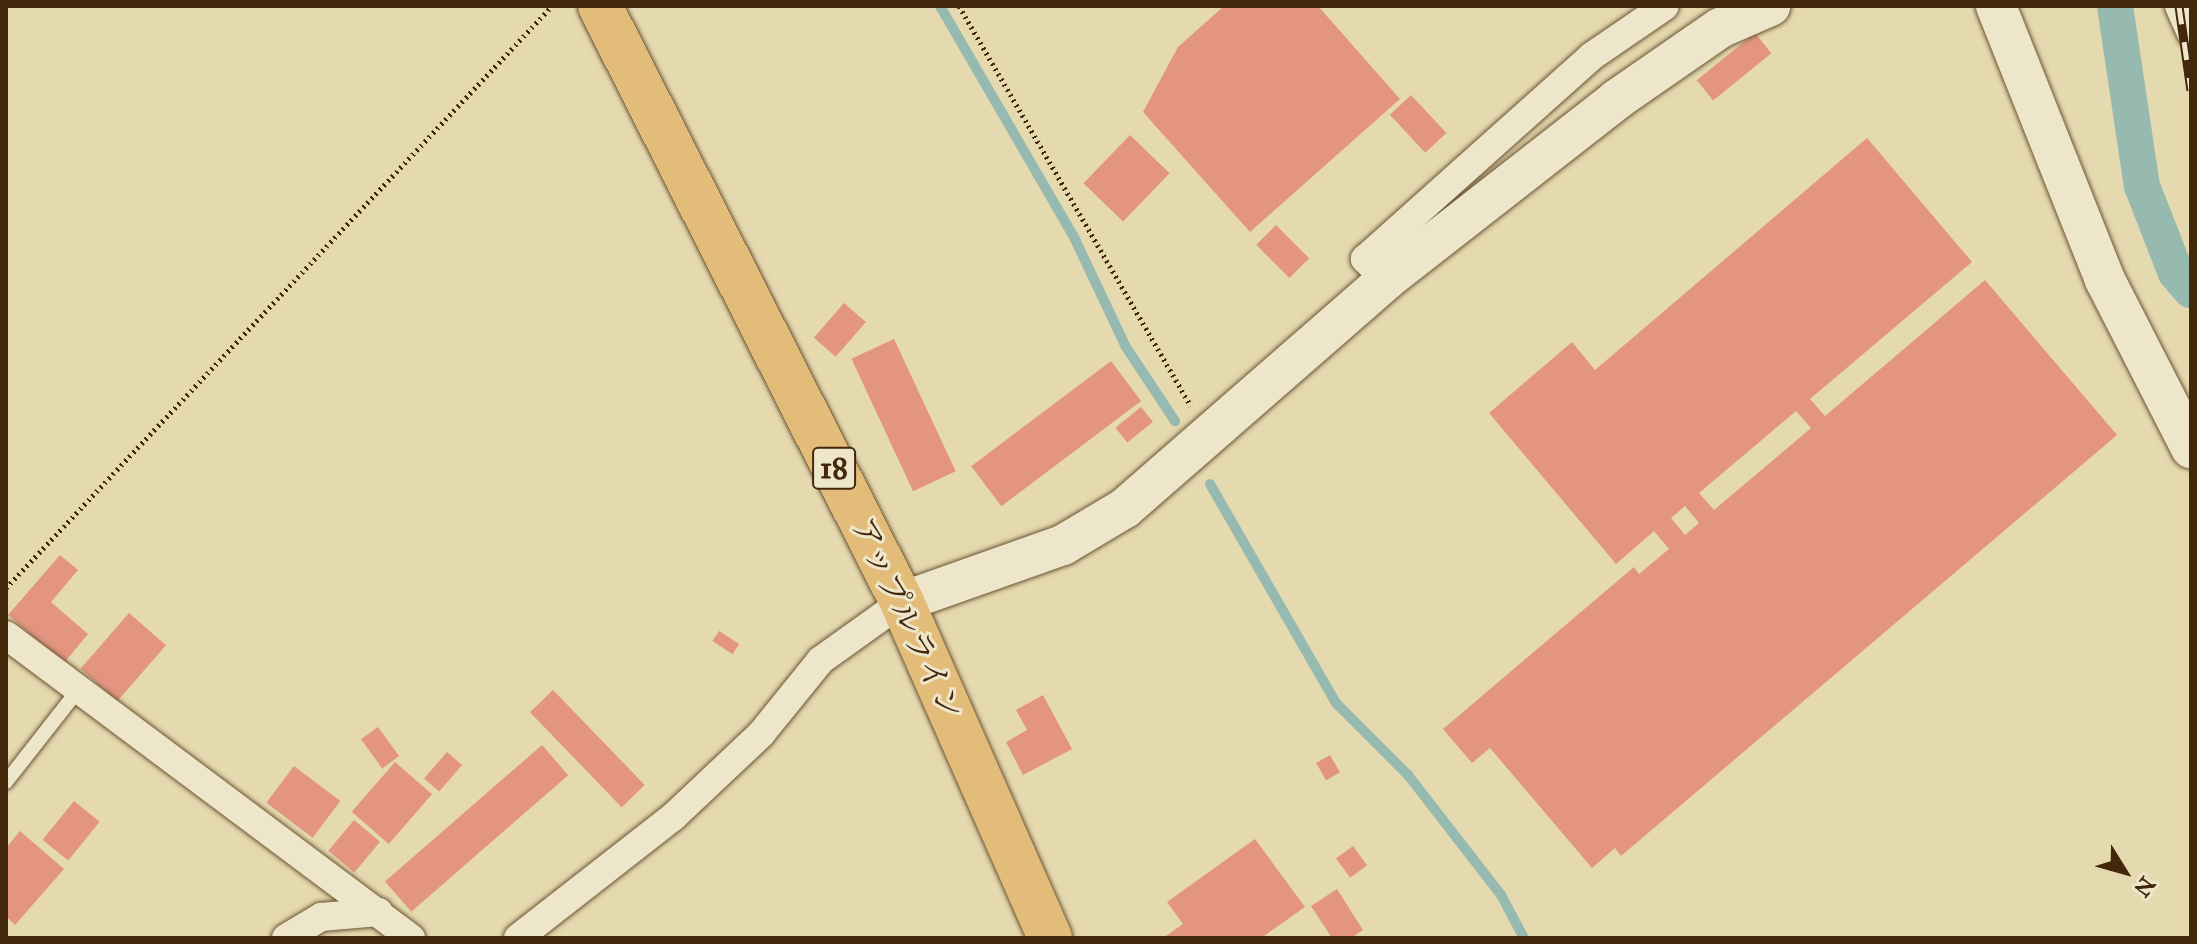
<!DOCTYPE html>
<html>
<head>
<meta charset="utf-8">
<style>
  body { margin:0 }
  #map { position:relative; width:2197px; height:944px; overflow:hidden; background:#e5d9af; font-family:"IM FELL Great Primer","Noto Serif JP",serif }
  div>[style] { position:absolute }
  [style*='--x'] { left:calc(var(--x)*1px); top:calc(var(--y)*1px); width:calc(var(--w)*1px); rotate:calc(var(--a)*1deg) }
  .stream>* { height:10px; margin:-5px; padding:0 5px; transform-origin:5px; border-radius:5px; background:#96baaf }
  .canal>* { height:36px; margin:-18px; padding:0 18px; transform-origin:18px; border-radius:18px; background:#96baaf }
  .building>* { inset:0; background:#e39582; transform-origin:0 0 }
  .path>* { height:5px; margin-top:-2.5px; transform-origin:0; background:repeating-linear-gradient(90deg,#42270b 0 2px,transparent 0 6px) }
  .roads { filter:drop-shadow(0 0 2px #6b5434) drop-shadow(0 0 2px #6b5434) }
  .lane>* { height:14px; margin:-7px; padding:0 7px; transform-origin:7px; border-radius:7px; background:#eee6cb }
  .street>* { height:28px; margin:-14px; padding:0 14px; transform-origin:14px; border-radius:14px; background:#eee6cb }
  .secondary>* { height:40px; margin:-20px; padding:0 20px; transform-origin:20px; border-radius:20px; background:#eee6cb }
  .highway>* { height:44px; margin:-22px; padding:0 22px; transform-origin:22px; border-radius:22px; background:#e2bc78 }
  .rail>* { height:9px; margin-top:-4.5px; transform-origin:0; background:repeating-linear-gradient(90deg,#eee6cb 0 18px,#42270b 0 36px); box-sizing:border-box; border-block:2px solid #42270b }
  span { translate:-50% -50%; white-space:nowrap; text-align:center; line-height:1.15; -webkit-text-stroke:6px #eee6cb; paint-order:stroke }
  .shield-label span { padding:2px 6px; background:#eee6cb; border:2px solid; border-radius:6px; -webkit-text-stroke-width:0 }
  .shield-label { font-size:30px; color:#42270b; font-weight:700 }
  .street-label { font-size:32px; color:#42270b }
  .frame { position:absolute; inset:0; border:8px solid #42270b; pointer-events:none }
  .north { position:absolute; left:2085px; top:832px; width:80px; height:80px; -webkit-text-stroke:6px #eee6cb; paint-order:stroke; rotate:127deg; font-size:22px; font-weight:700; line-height:32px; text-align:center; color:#42270b }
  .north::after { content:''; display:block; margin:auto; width:28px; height:36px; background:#42270b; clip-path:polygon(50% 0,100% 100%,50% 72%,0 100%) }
</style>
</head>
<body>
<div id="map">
  <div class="stream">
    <i style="--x:940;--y:6;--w:265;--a:59.9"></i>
    <i style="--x:1073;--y:235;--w:124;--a:64.7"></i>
    <i style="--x:1126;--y:347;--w:89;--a:56.5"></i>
    <i style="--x:1210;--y:484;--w:253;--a:60.1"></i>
    <i style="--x:1336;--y:703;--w:102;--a:45"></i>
    <i style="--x:1408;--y:775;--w:152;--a:52.2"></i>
    <i style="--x:1501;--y:895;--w:49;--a:61.9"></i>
  </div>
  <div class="canal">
    <i style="--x:2115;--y:6;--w:182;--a:81.5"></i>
    <i style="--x:2142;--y:186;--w:93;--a:68.7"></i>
    <i style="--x:2176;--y:273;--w:23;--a:49"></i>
  </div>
  <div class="building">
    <i style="clip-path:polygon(1224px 6px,1318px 6px,1400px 99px,1250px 232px,1143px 112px,1178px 47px)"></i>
    <i style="left:1755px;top:33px;width:26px;height:75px;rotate:51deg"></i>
    <i style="left:1411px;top:95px;width:52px;height:29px;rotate:47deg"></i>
    <i style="left:1130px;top:135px;width:55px;height:67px;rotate:44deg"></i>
    <i style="clip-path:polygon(evenodd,1867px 138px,1972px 262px,1810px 399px,1825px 416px,1985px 280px,2117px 435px,1621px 856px,1615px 848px,1592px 868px,1490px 748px,1472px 763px,1443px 729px,1634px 567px,1639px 574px,1669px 549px,1654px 531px,1616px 564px,1489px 413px,1572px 342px,1595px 370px,1867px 138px,1796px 411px,1811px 428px,1714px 510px,1699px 493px,1796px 411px,1867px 138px,1685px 506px,1699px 523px,1685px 535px,1671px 518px,1685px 506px)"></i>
    <i style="left:1276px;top:225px;width:47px;height:28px;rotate:45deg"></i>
    <i style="left:844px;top:303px;width:29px;height:46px;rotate:41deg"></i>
    <i style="left:894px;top:339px;width:146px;height:47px;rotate:65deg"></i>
    <i style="left:1111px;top:361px;width:50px;height:175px;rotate:53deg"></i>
    <i style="left:1141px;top:407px;width:19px;height:33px;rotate:51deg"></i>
    <i style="clip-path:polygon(60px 555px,78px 570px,51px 602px,88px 634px,64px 663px,8px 615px)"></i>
    <i style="left:129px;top:613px;width:49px;height:74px;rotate:41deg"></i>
    <i style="left:719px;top:631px;width:24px;height:12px;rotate:33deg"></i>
    <i style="left:553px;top:690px;width:132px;height:32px;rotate:46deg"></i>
    <i style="clip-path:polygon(1043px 695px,1072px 749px,1023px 775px,1006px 742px,1027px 730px,1016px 710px)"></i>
    <i style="left:378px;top:727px;width:36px;height:21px;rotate:54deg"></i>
    <i style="left:542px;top:745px;width:40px;height:208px;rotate:49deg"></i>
    <i style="left:447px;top:752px;width:20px;height:35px;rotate:41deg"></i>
    <i style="left:1330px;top:755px;width:20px;height:16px;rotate:60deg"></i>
    <i style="left:395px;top:762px;width:49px;height:66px;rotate:41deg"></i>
    <i style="left:294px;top:766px;width:58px;height:46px;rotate:37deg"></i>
    <i style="left:74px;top:801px;width:33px;height:50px;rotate:39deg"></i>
    <i style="left:354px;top:820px;width:34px;height:40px;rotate:40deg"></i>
    <i style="clip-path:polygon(20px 831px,64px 869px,15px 925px,6px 916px,6px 848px)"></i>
    <i style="clip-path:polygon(1255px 839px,1305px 907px,1261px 938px,1163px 938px,1183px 924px,1167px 902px)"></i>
    <i style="left:1353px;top:846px;width:24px;height:21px;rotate:54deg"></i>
    <i style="clip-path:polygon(1337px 889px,1363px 930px,1351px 938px,1332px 938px,1311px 906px)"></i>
  </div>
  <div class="path">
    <i style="--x:959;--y:6;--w:462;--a:59.9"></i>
    <i style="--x:6;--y:588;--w:798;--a:-46.83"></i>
  </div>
  <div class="roads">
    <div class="lane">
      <i style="--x:6;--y:782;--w:118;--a:-51.9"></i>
    </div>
    <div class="street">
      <i style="--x:2179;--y:6;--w:30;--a:66"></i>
      <i style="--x:1386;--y:280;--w:30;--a:-135"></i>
      <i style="--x:1365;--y:259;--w:305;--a:-41.8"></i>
      <i style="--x:1592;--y:56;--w:88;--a:-34.4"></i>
      <i style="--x:6;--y:635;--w:506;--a:36.8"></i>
      <i style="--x:286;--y:938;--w:41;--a:-31"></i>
      <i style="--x:321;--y:917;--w:58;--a:-4.9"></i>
      <i style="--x:518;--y:938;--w:197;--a:-38"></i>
      <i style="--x:673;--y:817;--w:121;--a:-43.3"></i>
      <i style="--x:761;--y:734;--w:95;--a:-51"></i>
      <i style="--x:821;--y:660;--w:100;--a:-35.6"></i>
    </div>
    <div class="secondary">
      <i style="--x:1996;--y:6;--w:295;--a:68.3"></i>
      <i style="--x:2105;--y:280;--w:189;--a:62.9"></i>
      <i style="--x:902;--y:602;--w:171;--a:-19.5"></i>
      <i style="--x:1063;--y:545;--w:72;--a:-30.8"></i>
      <i style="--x:1125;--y:508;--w:347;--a:-41.1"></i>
      <i style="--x:1386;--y:280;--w:292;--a:-38"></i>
      <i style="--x:1616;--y:100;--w:126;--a:-34.7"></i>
      <i style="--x:1720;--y:28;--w:55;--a:-23.7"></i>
    </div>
    <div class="highway">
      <i style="--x:600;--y:6;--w:668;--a:63.13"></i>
      <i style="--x:902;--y:602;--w:367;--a:66.2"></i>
    </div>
  </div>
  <div class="rail">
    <i style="--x:2179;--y:6;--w:85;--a:81.9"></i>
  </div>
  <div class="shield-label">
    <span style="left:834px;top:468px">18</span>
  </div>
  <div class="street-label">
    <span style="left:906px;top:619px;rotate:65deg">アップルライン</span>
  </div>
  <div class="frame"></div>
  <div class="north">N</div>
</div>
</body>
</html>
